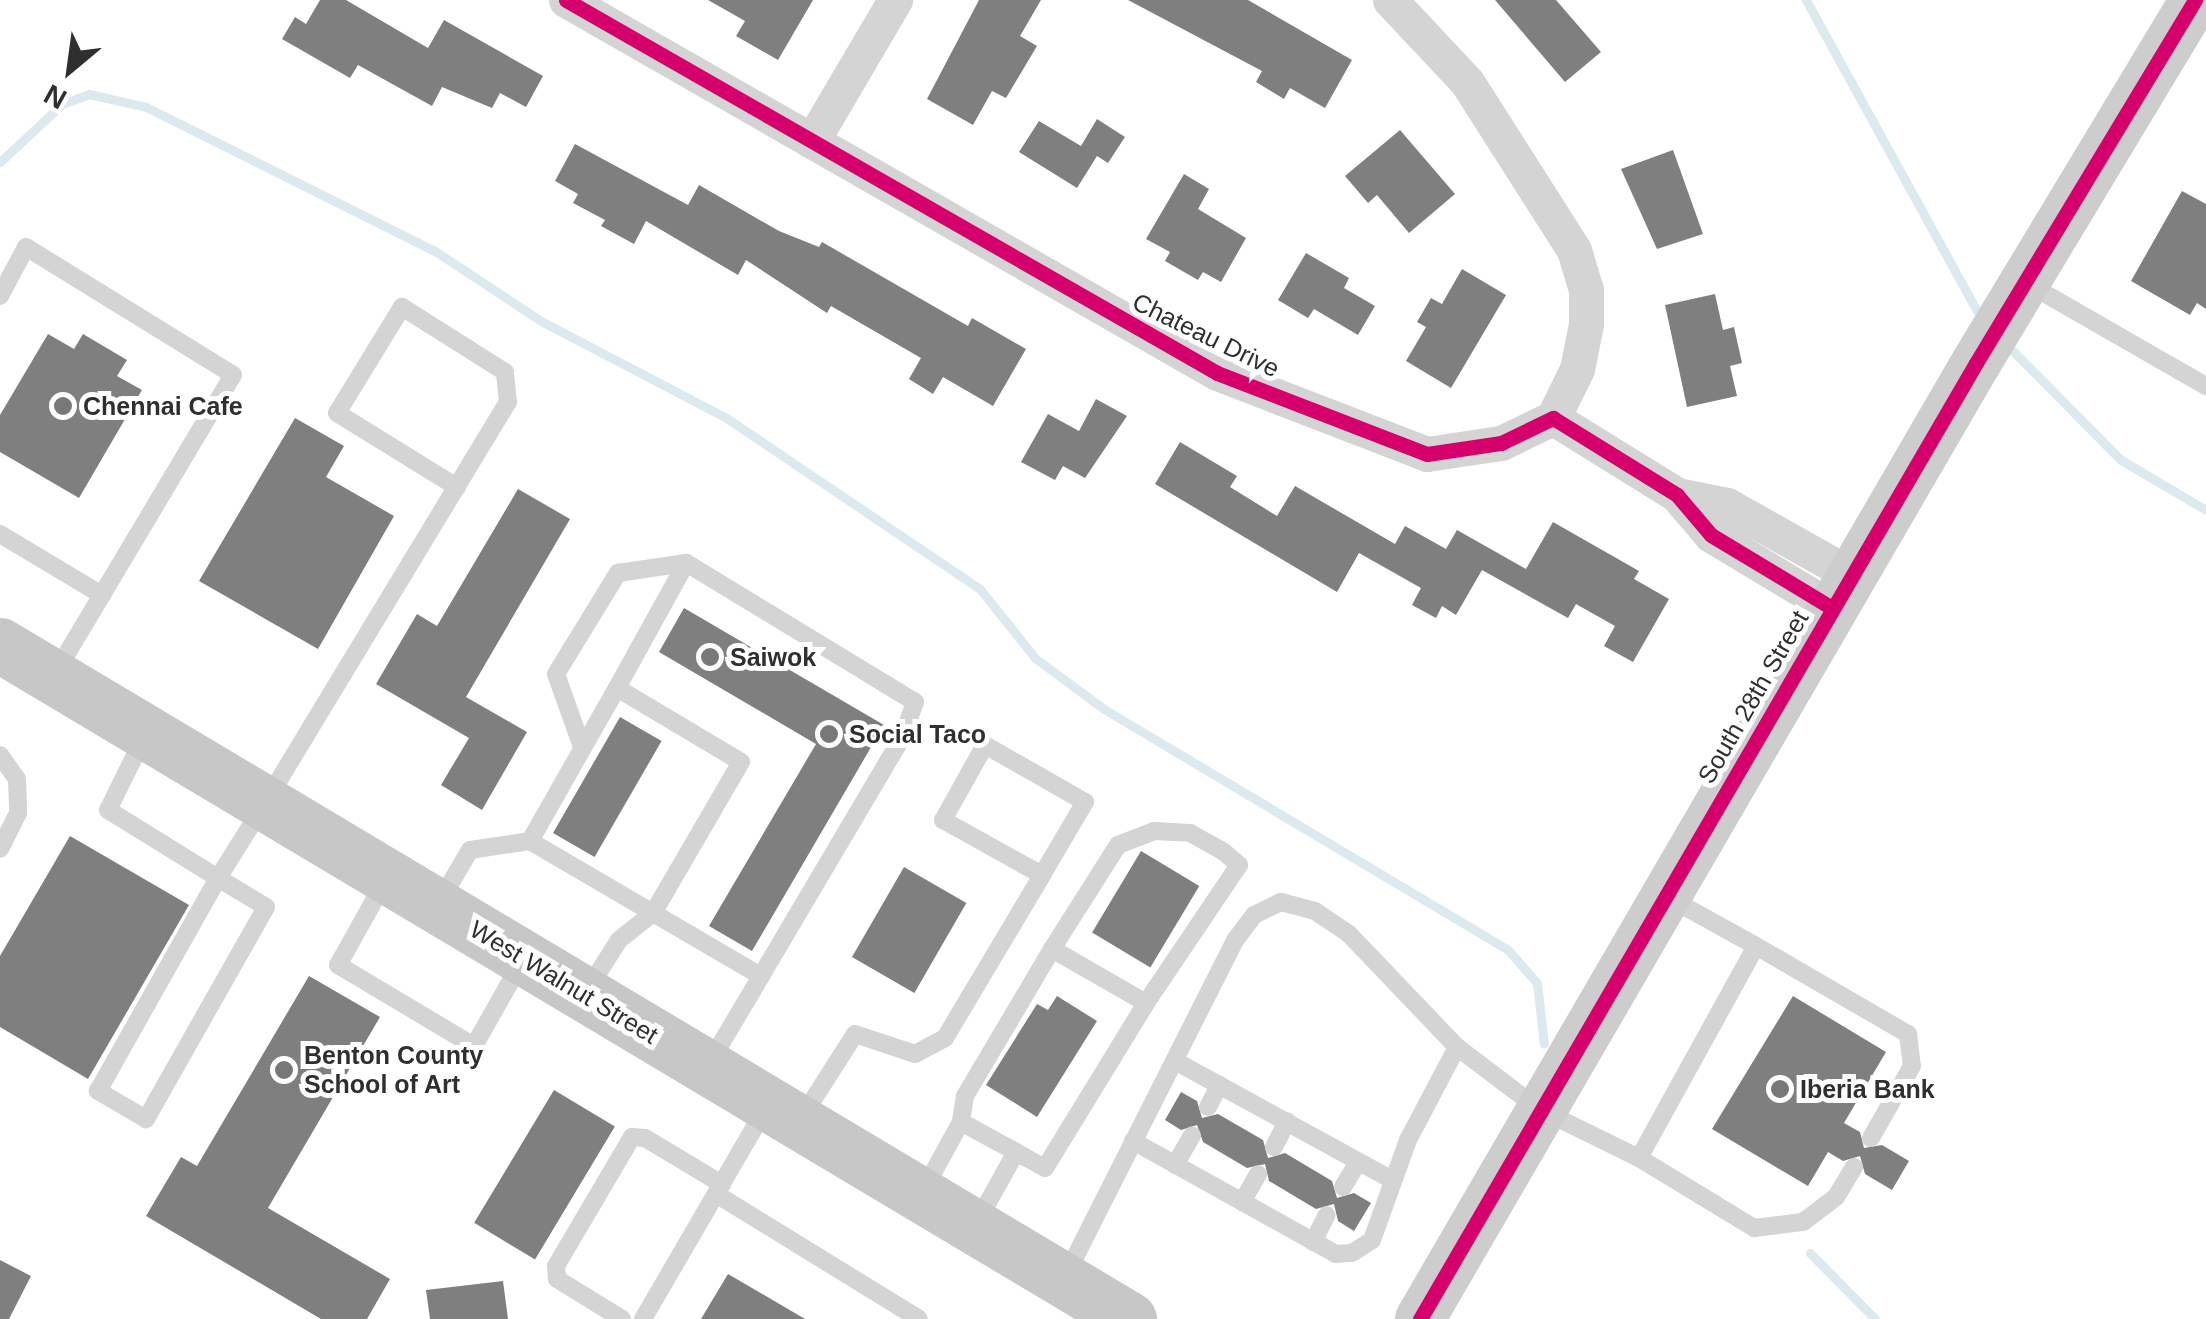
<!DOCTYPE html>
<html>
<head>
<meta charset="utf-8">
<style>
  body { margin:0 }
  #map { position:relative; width:2206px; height:1319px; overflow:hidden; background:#fff; font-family:Arial,sans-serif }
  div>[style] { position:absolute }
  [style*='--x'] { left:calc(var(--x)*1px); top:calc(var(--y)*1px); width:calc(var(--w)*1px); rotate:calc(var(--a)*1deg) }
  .stream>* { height:9px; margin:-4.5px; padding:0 4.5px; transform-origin:4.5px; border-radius:4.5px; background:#dce9ef }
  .building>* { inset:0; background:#7f7f7f; transform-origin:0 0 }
  .lane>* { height:18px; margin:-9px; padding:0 9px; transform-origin:9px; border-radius:9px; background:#d4d4d4 }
  .street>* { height:35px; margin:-17.5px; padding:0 17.5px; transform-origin:17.5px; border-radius:17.5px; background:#d4d4d4 }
  .secondary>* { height:50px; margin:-25px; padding:0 25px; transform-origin:25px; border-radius:25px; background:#cdcdcd }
  .primary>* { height:55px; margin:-27.5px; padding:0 27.5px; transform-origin:27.5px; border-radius:27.5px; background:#c7c7c7 }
  .cycleway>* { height:15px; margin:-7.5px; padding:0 7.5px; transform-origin:7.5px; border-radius:7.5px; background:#d6006c }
  .dots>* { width:28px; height:28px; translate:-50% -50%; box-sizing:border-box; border:5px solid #fff; border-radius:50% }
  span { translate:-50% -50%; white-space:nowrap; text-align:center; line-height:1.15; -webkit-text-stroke:10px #fff; paint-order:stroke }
  .street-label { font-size:25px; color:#2f2f2f }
  .poi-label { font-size:25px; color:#2f2f2f; font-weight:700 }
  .left { translate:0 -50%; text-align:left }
  .north { position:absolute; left:20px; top:20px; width:100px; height:100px; -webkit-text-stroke:8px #fff; paint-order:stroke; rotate:209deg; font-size:28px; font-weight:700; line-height:40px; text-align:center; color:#2f2f2f }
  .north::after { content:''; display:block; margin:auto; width:35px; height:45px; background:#2f2f2f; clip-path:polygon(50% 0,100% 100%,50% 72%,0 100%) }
</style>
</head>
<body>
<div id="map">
  <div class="stream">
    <i style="--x:1806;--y:0;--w:355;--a:61.2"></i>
    <i style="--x:0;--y:162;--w:85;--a:-43.1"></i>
    <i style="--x:62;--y:104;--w:29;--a:-20"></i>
    <i style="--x:89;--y:94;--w:58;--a:12.8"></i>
    <i style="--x:146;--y:107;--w:323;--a:26.5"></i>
    <i style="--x:435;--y:251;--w:127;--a:33.4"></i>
    <i style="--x:541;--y:321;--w:208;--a:27.6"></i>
    <i style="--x:725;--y:417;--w:308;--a:34"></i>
    <i style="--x:980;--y:589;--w:88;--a:51.4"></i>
    <i style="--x:1035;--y:658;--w:86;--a:36.5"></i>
    <i style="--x:1104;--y:709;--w:470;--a:30.8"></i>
    <i style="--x:1508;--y:950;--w:44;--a:48.7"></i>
    <i style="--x:1537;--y:983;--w:61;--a:83.5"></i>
    <i style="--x:2013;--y:351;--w:153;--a:45.3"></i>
    <i style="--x:2121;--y:460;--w:99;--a:30.5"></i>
    <i style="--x:1810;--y:1253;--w:93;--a:45.4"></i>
  </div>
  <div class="building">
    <i style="clip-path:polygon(320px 0,346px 0,428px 48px,444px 20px,543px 76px,526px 107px,500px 93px,492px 108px,442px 87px,432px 106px,358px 65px,350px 78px,282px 39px,295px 17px,306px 24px)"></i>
    <i style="clip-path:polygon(708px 0,813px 0,778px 60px,736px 36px,745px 21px)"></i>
    <i style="clip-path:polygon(979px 0,1041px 0,1020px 36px,1037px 46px,1006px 98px,992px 91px,973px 125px,927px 99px)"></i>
    <i style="clip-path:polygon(1128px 0,1248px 0,1352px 60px,1325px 108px,1290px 88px,1284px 99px,1256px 82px,1262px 71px)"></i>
    <i style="clip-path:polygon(1495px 0,1556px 0,1601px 52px,1565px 82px)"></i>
    <i style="clip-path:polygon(1097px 119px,1125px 137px,1108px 163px,1097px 156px,1077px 188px,1019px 152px,1039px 121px,1081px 146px)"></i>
    <i style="clip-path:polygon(1400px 130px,1455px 194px,1409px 233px,1377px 195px,1368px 203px,1345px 176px)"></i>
    <i style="clip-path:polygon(575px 144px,688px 205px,699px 185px,779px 231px,819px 247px,822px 242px,968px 326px,972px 318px,1026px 349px,993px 406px,943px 377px,933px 394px,909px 379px,921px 358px,831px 306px,827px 313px,746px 260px,738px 275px,646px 221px,634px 244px,601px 226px,605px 220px,573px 203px,578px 194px,555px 181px)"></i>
    <i style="clip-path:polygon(1673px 150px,1703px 234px,1657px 249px,1621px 169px)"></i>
    <i style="clip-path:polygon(1184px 174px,1209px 189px,1198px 209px,1246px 238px,1221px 282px,1203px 272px,1198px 280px,1165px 261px,1170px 252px,1146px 239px)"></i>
    <i style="clip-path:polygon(2182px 191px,2206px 204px,2206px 309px,2197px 303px,2190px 315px,2131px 281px)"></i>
    <i style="clip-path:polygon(1306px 253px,1349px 278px,1344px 288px,1375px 306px,1358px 335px,1314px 309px,1308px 318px,1278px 300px)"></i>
    <i style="clip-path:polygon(1462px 269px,1506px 295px,1451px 388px,1406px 361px,1426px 327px,1417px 322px,1431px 298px,1442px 304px)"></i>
    <i style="clip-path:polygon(1715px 294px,1723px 330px,1734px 327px,1742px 363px,1730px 366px,1737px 396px,1687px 407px,1665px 305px)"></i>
    <i style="clip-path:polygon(48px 334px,74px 349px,83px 334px,127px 360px,117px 376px,142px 390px,79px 498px,0 452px,0 415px)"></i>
    <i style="clip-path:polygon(1096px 399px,1127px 416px,1085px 478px,1063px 466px,1055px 480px,1021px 462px,1048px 414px,1079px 431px)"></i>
    <i style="clip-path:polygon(295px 418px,344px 446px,326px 477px,394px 516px,318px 649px,199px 581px)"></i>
    <i style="clip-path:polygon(1180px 442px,1237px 476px,1230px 487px,1277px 516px,1295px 486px,1395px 544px,1405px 526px,1446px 549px,1457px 530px,1526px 569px,1553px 522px,1639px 571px,1634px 579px,1669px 599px,1633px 662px,1604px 646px,1615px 626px,1576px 604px,1568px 618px,1482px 570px,1456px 615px,1442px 606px,1436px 618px,1412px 605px,1421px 588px,1359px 553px,1337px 592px,1155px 484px)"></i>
    <i style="clip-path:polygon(518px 489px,570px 519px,466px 697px,527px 732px,482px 810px,441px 785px,469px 738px,376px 684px,417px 614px,437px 626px)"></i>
    <i style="clip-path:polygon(684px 608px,884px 725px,752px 951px,709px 926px,816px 744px,659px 652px)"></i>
    <i style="left:620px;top:717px;width:48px;height:134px;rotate:30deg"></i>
    <i style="clip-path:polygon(70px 836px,189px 905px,88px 1079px,0 1027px,0 956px)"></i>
    <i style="left:1141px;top:851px;width:68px;height:95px;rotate:31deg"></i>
    <i style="left:904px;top:867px;width:72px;height:104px;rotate:30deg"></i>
    <i style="clip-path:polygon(309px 976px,380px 1017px,268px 1208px,390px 1279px,367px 1319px,321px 1319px,146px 1216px,181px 1157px,197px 1166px)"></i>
    <i style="clip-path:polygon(1057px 996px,1097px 1021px,1037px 1117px,986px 1085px,1037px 1004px,1048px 1010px)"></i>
    <i style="clip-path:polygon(1793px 996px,1886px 1052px,1844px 1123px,1860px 1132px,1864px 1148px,1882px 1145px,1909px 1161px,1892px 1190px,1865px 1174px,1860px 1156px,1843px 1161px,1828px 1152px,1808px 1186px,1712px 1129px)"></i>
    <i style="left:554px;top:1090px;width:71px;height:155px;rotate:31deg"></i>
    <i style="clip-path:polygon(1181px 1092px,1197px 1101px,1202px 1118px,1218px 1114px,1263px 1140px,1268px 1158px,1285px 1153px,1332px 1181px,1337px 1198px,1354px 1193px,1371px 1203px,1354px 1231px,1338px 1221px,1334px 1204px,1316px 1209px,1269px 1181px,1265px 1164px,1247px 1168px,1203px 1142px,1197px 1125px,1181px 1130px,1165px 1120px)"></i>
    <i style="clip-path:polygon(0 1260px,31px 1276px,9px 1319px,0 1319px)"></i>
    <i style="clip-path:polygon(728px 1274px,805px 1319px,701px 1319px)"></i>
    <i style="clip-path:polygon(503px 1281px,508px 1319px,430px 1319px,426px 1290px)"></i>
  </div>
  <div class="lane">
    <i style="--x:2025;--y:282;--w:209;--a:29.9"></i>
    <i style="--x:0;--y:296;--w:55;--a:-62"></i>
    <i style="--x:26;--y:247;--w:243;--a:31.7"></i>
    <i style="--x:233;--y:375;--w:346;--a:120.8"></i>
    <i style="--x:0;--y:534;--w:119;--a:30.9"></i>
    <i style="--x:143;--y:739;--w:79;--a:116.2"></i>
    <i style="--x:108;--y:810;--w:129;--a:31.7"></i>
    <i style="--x:218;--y:878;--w:89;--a:-57.9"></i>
    <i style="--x:265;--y:803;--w:469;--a:-58.8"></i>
    <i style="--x:508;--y:402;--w:30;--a:-96"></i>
    <i style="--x:505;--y:372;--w:122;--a:-147.7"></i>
    <i style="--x:402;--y:307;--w:124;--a:121.5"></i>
    <i style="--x:337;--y:413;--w:141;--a:31.7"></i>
    <i style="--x:582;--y:747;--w:77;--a:-109.6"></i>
    <i style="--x:556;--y:674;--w:119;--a:-58.5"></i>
    <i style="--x:618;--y:573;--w:69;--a:-8.4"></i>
    <i style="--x:0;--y:755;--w:29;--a:55"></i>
    <i style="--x:17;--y:779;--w:34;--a:88"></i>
    <i style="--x:18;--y:813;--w:40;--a:116.6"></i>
    <i style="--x:218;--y:878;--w:56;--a:31.1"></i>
    <i style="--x:266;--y:907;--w:244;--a:119.5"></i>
    <i style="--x:146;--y:1119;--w:56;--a:-149.7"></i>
    <i style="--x:98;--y:1091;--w:244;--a:-60.6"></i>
    <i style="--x:385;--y:881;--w:96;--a:119.2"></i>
    <i style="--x:338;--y:965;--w:158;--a:30.8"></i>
    <i style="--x:474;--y:1046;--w:95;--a:-60.5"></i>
    <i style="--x:440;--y:901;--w:59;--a:-59.5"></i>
    <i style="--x:470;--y:850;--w:61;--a:-8.5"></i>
    <i style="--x:1756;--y:946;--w:176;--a:30.1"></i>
    <i style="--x:1908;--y:1034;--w:32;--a:83"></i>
    <i style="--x:1912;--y:1066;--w:83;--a:119.7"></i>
    <i style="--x:1052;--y:949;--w:123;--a:-57.6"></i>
    <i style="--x:1118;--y:845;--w:39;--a:-21"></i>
    <i style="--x:1154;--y:831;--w:36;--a:3"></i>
    <i style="--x:1190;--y:833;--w:39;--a:29"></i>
    <i style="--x:1224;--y:852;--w:20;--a:41"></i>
    <i style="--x:1239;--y:865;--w:166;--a:124"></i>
    <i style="--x:588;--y:989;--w:58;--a:-57.7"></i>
    <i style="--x:619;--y:940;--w:43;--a:-38.5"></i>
    <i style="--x:653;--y:913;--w:125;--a:30.3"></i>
    <i style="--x:761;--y:976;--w:277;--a:-59.4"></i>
    <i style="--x:902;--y:738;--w:38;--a:-70"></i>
    <i style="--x:915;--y:702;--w:268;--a:-148.7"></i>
    <i style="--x:686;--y:563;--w:143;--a:118.9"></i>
    <i style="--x:617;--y:688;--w:144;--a:30.8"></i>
    <i style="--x:741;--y:762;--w:175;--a:120.2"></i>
    <i style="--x:653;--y:913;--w:143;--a:-149.7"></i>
    <i style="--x:530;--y:841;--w:176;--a:-60.4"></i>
    <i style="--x:1175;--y:1061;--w:247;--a:28.7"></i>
    <i style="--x:710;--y:1062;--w:100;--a:-59.3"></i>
    <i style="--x:1208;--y:1107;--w:25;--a:-63"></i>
    <i style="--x:802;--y:1117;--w:98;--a:-57.4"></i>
    <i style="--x:855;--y:1034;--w:63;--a:18.4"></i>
    <i style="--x:915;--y:1054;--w:34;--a:-28"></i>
    <i style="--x:945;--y:1038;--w:190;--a:-59.2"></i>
    <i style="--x:1042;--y:875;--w:85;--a:-59.5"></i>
    <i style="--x:1085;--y:802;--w:115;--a:-150.3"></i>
    <i style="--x:985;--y:745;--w:86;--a:119.2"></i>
    <i style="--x:943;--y:820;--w:113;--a:29.1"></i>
    <i style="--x:1133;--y:1141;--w:232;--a:29.1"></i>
    <i style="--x:1336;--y:1254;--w:16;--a:-4"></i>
    <i style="--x:1352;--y:1253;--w:24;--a:-33"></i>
    <i style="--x:1372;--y:1240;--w:106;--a:-70.2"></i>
    <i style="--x:1408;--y:1140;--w:105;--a:-62.2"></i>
    <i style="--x:1274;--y:1147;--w:29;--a:-63"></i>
    <i style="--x:1639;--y:1158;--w:135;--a:31.3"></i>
    <i style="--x:1754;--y:1228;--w:49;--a:-7"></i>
    <i style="--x:1803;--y:1222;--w:41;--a:-37.1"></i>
    <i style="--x:1836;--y:1197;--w:35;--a:-59"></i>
    <i style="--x:1175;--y:1165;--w:34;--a:-60"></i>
    <i style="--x:1343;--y:1187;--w:29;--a:-59"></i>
    <i style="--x:923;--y:1191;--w:79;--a:-61.2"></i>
    <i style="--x:716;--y:1194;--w:238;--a:31.6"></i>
    <i style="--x:1242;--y:1202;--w:32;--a:-60"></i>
    <i style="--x:977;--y:1222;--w:80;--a:-60.9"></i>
    <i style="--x:1016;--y:1152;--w:33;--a:29"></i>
    <i style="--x:1045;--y:1168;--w:193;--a:-58.5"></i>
    <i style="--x:1146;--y:1003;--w:108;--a:-150.1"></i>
    <i style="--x:1052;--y:949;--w:171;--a:120.6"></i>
    <i style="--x:965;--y:1096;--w:26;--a:99"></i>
    <i style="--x:961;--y:1122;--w:63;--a:28.6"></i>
    <i style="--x:1313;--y:1242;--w:30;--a:-63"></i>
    <i style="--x:1066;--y:1275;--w:377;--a:-63.2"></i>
    <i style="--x:1236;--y:939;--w:30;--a:-53"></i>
    <i style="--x:1254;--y:915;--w:30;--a:-26"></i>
    <i style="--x:1281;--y:902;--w:35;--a:15"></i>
    <i style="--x:1315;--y:911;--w:40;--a:34"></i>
    <i style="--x:1348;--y:933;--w:158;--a:46.3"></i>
    <i style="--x:1457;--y:1047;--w:103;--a:37.1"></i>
    <i style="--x:1539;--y:1109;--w:111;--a:26.1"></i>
    <i style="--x:1639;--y:1158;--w:242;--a:-61.1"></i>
    <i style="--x:1756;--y:946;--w:99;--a:-151.1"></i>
    <i style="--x:622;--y:1319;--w:76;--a:-148.4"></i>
    <i style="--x:557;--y:1279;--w:13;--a:-94"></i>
    <i style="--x:556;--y:1266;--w:150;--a:-59.5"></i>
    <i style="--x:632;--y:1137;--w:13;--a:4"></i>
    <i style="--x:645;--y:1138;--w:90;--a:30.9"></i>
    <i style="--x:643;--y:1319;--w:244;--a:-59.8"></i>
  </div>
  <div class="street">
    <i style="--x:566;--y:0;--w:750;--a:29.81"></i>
    <i style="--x:1217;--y:373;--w:225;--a:21.1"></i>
    <i style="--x:1427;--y:454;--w:75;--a:-8.5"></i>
    <i style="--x:1501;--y:443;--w:58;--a:-25.7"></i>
    <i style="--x:1553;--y:418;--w:146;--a:31.8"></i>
    <i style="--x:1677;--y:495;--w:52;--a:49.6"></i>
    <i style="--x:1711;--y:535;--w:141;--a:31.1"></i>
    <i style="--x:1390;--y:0;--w:112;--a:46.8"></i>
    <i style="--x:1467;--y:82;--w:199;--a:57.5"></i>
    <i style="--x:1574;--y:250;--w:42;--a:73.3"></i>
    <i style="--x:1586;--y:290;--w:34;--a:90"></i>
    <i style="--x:1586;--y:324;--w:46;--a:101.3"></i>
    <i style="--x:1577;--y:369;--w:55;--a:116.1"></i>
    <i style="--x:812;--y:141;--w:164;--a:-59.5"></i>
    <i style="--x:1677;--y:495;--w:51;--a:11.3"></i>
    <i style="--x:1727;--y:505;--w:142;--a:29.4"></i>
  </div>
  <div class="secondary">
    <i style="--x:1420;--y:1319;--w:1106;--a:-59.82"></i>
    <i style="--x:1976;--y:363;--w:424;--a:-58.9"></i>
  </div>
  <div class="primary">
    <i style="--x:0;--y:645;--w:1315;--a:30.84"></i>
  </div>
  <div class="cycleway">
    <i style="--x:566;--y:0;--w:750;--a:29.81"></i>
    <i style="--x:1217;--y:373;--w:225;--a:21.1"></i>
    <i style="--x:1427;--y:454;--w:75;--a:-8.5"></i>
    <i style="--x:1501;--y:443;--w:58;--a:-25.7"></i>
    <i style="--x:1553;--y:418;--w:146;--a:31.8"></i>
    <i style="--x:1677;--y:495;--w:52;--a:49.6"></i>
    <i style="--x:1711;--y:535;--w:141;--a:31.1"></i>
    <i style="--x:1420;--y:1319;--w:1106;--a:-59.82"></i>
    <i style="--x:1976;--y:363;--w:424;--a:-58.9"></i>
  </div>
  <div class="dots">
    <i style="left:63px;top:406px;background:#787878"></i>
    <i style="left:710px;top:657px;background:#787878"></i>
    <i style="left:829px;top:734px;background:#787878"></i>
    <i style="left:284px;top:1070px;background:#787878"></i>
    <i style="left:1780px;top:1089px;background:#787878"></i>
  </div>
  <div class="street-label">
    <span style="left:1206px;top:335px;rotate:26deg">Chateau Drive</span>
    <span style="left:1753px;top:697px;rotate:-60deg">South 28th Street</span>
    <span style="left:564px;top:982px;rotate:31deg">West Walnut Street</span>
  </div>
  <div class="poi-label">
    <span class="left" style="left:83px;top:406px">Chennai Cafe</span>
    <span class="left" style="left:730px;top:657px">Saiwok</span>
    <span class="left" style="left:849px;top:734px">Social Taco</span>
    <span class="left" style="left:304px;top:1070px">Benton County<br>School of Art</span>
    <span class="left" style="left:1800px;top:1089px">Iberia Bank</span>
  </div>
  <div class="north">N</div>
</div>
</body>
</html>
